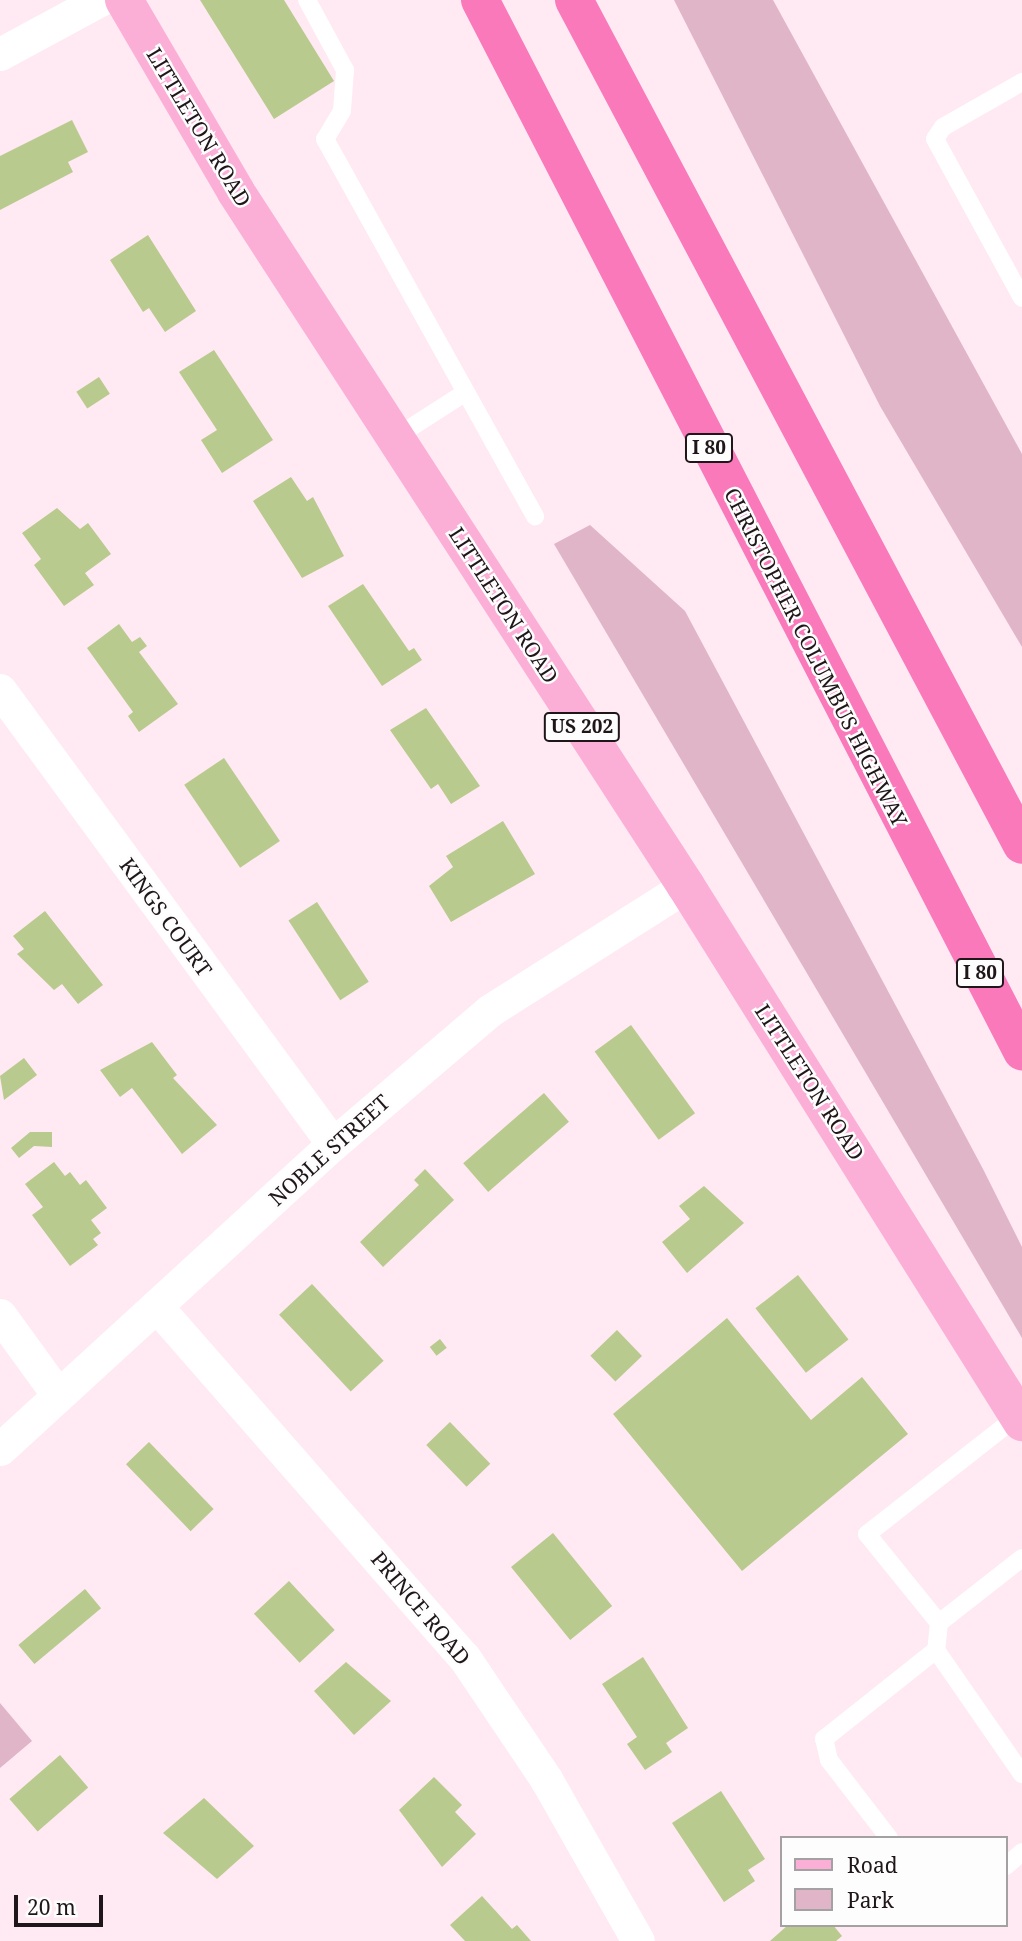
<!DOCTYPE html>
<html>
<head>
<meta charset="utf-8">
<style>
  body { margin:0 }
  #map { position:relative; width:1022px; height:1941px; overflow:hidden; background:#ffe9f2; font-family:"Noto Serif",serif }
  div>[style] { position:absolute }
  [style*='--x'] { left:calc(var(--x)*1px); top:calc(var(--y)*1px); width:calc(var(--w)*1px); rotate:calc(var(--a)*1deg) }
  .green>* { inset:0; background:#dfb5c7 }
  .building>* { inset:0; background:#b9ca8e; transform-origin:0 0 }
  .service>* { height:18px; margin:-9px; padding:0 9px; transform-origin:9px; border-radius:9px; background:#fff }
  .minor>* { height:33px; margin:-16.5px; padding:0 16.5px; transform-origin:16.5px; border-radius:16.5px; background:#fff }
  .primary>* { height:38px; margin:-19px; padding:0 19px; transform-origin:19px; border-radius:19px; background:#fbafd6 }
  .motorway>* { height:38px; margin:-19px; padding:0 19px; transform-origin:19px; border-radius:19px; background:#f979ba }
  span { translate:-50% -50%; white-space:nowrap; text-align:center; line-height:1.15; -webkit-text-stroke:5px #fdfdfd; paint-order:stroke }
  .shield-label span { padding:2px 5px; background:#fdfdfd; border:2px solid; border-radius:5px; -webkit-text-stroke-width:0 }
  .shield-label { font-size:19px; color:#1f161a; font-weight:700 }
  .street-label { font-size:21px; color:#1f161a }
  .legend { position:absolute; left:780px; top:1836px; width:228px; height:91px; box-sizing:border-box; background:#fdfdfd; border:2px solid #a4a1a2; margin:0; padding:9px 12px; list-style:none; font-size:21px; color:#1f161a }
  .legend li { display:flex; align-items:center; gap:14px; height:35px }
  .legend b { width:35px; border:2px solid #a4a1a2 }
  .scale { position:absolute; left:14px; top:1895px; width:89px; height:32px; box-sizing:border-box; border:4px solid #1f161a; border-top:0; padding-left:9px; font-size:21px; line-height:24px; white-space:nowrap; color:#1f161a; -webkit-text-stroke:5px #fdfdfd; paint-order:stroke }
</style>
</head>
<body>
<div id="map">
  <div class="green">
    <i style="clip-path:polygon(674px 0,773px 0,1022px 454px,1022px 647px,880px 406px)"></i>
    <i style="clip-path:polygon(590px 525px,685px 611px,983px 1169px,1022px 1247px,1022px 1338px,554px 544px)"></i>
    <i style="clip-path:polygon(0 1703px,32px 1741px,0 1768px)"></i>
  </div>
  <div class="building">
    <i style="clip-path:polygon(200px 0,284px 0,334px 81px,274px 119px)"></i>
    <i style="clip-path:polygon(72px 120px,88px 152px,68px 162px,73px 172px,0 210px,0 156px)"></i>
    <i style="clip-path:polygon(148px 235px,196px 311px,165px 332px,149px 308px,143px 312px,110px 260px)"></i>
    <i style="clip-path:polygon(214px 350px,273px 440px,222px 473px,201px 440px,217px 430px,179px 372px)"></i>
    <i style="left:99px;top:377px;width:20px;height:27px;rotate:57deg"></i>
    <i style="clip-path:polygon(291px 477px,307px 501px,313px 497px,344px 556px,302px 578px,253px 501px)"></i>
    <i style="clip-path:polygon(57px 508px,80px 529px,88px 523px,111px 554px,85px 573px,94px 585px,64px 606px,34px 565px,41px 559px,22px 533px)"></i>
    <i style="clip-path:polygon(363px 584px,409px 651px,414px 648px,422px 660px,382px 686px,328px 606px)"></i>
    <i style="clip-path:polygon(119px 624px,132px 642px,140px 637px,147px 646px,139px 652px,178px 704px,139px 732px,128px 716px,133px 712px,87px 648px)"></i>
    <i style="clip-path:polygon(426px 708px,480px 786px,451px 804px,438px 784px,431px 789px,390px 730px)"></i>
    <i style="left:224px;top:758px;width:100px;height:48px;rotate:56deg"></i>
    <i style="clip-path:polygon(503px 821px,535px 874px,451px 922px,429px 886px,453px 867px,446px 856px)"></i>
    <i style="left:317px;top:902px;width:95px;height:34px;rotate:57deg"></i>
    <i style="clip-path:polygon(45px 911px,103px 985px,78px 1004px,62px 984px,54px 990px,17px 954px,24px 949px,13px 936px)"></i>
    <i style="left:631px;top:1025px;width:109px;height:45px;rotate:54deg"></i>
    <i style="clip-path:polygon(152px 1042px,177px 1075px,173px 1078px,217px 1125px,182px 1154px,132px 1088px,120px 1097px,100px 1070px)"></i>
    <i style="clip-path:polygon(24px 1058px,37px 1075px,4px 1100px,0 1076px)"></i>
    <i style="left:544px;top:1093px;width:38px;height:107px;rotate:49deg"></i>
    <i style="clip-path:polygon(30px 1132px,52px 1132px,52px 1147px,34px 1146px,19px 1158px,11px 1148px)"></i>
    <i style="clip-path:polygon(54px 1162px,65px 1176px,70px 1172px,80px 1185px,86px 1180px,107px 1208px,91px 1220px,101px 1233px,93px 1239px,98px 1245px,70px 1266px,32px 1215px,43px 1207px,25px 1184px)"></i>
    <i style="clip-path:polygon(425px 1169px,454px 1200px,383px 1267px,360px 1242px,419px 1185px,414px 1180px)"></i>
    <i style="clip-path:polygon(704px 1186px,744px 1223px,687px 1273px,662px 1242px,690px 1219px,679px 1206px)"></i>
    <i style="left:798px;top:1275px;width:82px;height:54px;rotate:52deg"></i>
    <i style="left:312px;top:1284px;width:105px;height:45px;rotate:47deg"></i>
    <i style="clip-path:polygon(727px 1318px,811px 1420px,862px 1377px,908px 1434px,742px 1571px,613px 1414px)"></i>
    <i style="left:617px;top:1330px;width:36px;height:37px;rotate:46deg"></i>
    <i style="left:440px;top:1339px;width:11px;height:13px;rotate:52deg"></i>
    <i style="left:450px;top:1422px;width:58px;height:33px;rotate:46deg"></i>
    <i style="left:149px;top:1442px;width:93px;height:32px;rotate:46deg"></i>
    <i style="left:553px;top:1533px;width:94px;height:54px;rotate:51deg"></i>
    <i style="left:289px;top:1581px;width:67px;height:48px;rotate:47deg"></i>
    <i style="left:85px;top:1589px;width:25px;height:87px;rotate:50deg"></i>
    <i style="clip-path:polygon(643px 1657px,688px 1728px,666px 1743px,672px 1752px,645px 1770px,627px 1744px,637px 1737px,602px 1684px)"></i>
    <i style="clip-path:polygon(346px 1662px,391px 1701px,354px 1735px,314px 1691px)"></i>
    <i style="left:60px;top:1755px;width:43px;height:67px;rotate:49deg"></i>
    <i style="clip-path:polygon(434px 1777px,462px 1805px,455px 1812px,476px 1834px,442px 1867px,399px 1810px)"></i>
    <i style="clip-path:polygon(721px 1791px,765px 1859px,748px 1870px,755px 1881px,724px 1902px,672px 1823px)"></i>
    <i style="clip-path:polygon(204px 1798px,254px 1846px,217px 1879px,163px 1833px)"></i>
    <i style="clip-path:polygon(482px 1896px,512px 1929px,517px 1925px,531px 1941px,465px 1941px,450px 1925px)"></i>
    <i style="clip-path:polygon(788px 1925px,833px 1925px,842px 1936px,836px 1941px,770px 1941px)"></i>
  </div>
  <div class="service">
    <i style="--x:307;--y:0;--w:80;--a:61.5"></i>
    <i style="--x:345;--y:70;--w:41;--a:94.2"></i>
    <i style="--x:342;--y:111;--w:33;--a:121"></i>
    <i style="--x:325;--y:139;--w:432;--a:60.9"></i>
    <i style="--x:1022;--y:82;--w:91;--a:150.3"></i>
    <i style="--x:943;--y:127;--w:14;--a:124"></i>
    <i style="--x:935;--y:139;--w:181;--a:61.3"></i>
    <i style="--x:396;--y:437;--w:80;--a:-32.7"></i>
    <i style="--x:1019;--y:1415;--w:193;--a:141.9"></i>
    <i style="--x:867;--y:1534;--w:114;--a:51"></i>
    <i style="--x:939;--y:1623;--w:105;--a:-38.1"></i>
    <i style="--x:939;--y:1623;--w:27;--a:96"></i>
    <i style="--x:936;--y:1650;--w:151;--a:55.3"></i>
    <i style="--x:889;--y:1838;--w:98;--a:-127.6"></i>
    <i style="--x:829;--y:1760;--w:22;--a:-103"></i>
    <i style="--x:824;--y:1739;--w:143;--a:-38.5"></i>
    <i style="--x:1006;--y:1866;--w:21;--a:-41"></i>
  </div>
  <div class="minor">
    <i style="--x:0;--y:54;--w:114;--a:-28.4"></i>
    <i style="--x:0;--y:690;--w:563;--a:53.74"></i>
    <i style="--x:158;--y:1308;--w:464;--a:48.8"></i>
    <i style="--x:464;--y:1657;--w:147;--a:56.1"></i>
    <i style="--x:546;--y:1779;--w:186;--a:60.4"></i>
    <i style="--x:0;--y:1315;--w:99;--a:54.1"></i>
    <i style="--x:0;--y:1449;--w:452;--a:-42.5"></i>
    <i style="--x:333;--y:1144;--w:205;--a:-40.4"></i>
    <i style="--x:489;--y:1011;--w:233;--a:-32.4"></i>
  </div>
  <div class="primary">
    <i style="--x:124;--y:0;--w:222;--a:59.7"></i>
    <i style="--x:236;--y:192;--w:827;--a:57.04"></i>
    <i style="--x:686;--y:886;--w:633;--a:57.92"></i>
  </div>
  <div class="motorway">
    <i style="--x:480;--y:0;--w:1183;--a:62.72"></i>
    <i style="--x:574;--y:0;--w:956;--a:62.07"></i>
  </div>
  <div class="shield-label">
    <span style="left:709px;top:448px">I 80</span>
    <span style="left:582px;top:727px">US 202</span>
    <span style="left:980px;top:973px">I 80</span>
  </div>
  <div class="street-label">
    <span style="left:199px;top:127px;rotate:59deg">LITTLETON ROAD</span>
    <span style="left:504px;top:605px;rotate:57deg">LITTLETON ROAD</span>
    <span style="left:816px;top:657px;rotate:63deg">CHRISTOPHER COLUMBUS HIGHWAY</span>
    <span style="left:166px;top:917px;rotate:54deg">KINGS COURT</span>
    <span style="left:810px;top:1082px;rotate:57deg">LITTLETON ROAD</span>
    <span style="left:329px;top:1150px;rotate:-42deg">NOBLE STREET</span>
    <span style="left:421px;top:1608px;rotate:50deg">PRINCE ROAD</span>
  </div>
  <ul class="legend">
  <li><b style="height:9px;background:#fbafd6"></b>Road</li>
  <li><b style="height:19px;background:#dfb5c7"></b>Park</li>
  </ul>
  <div class="scale">20 m</div>
</div>
</body>
</html>
